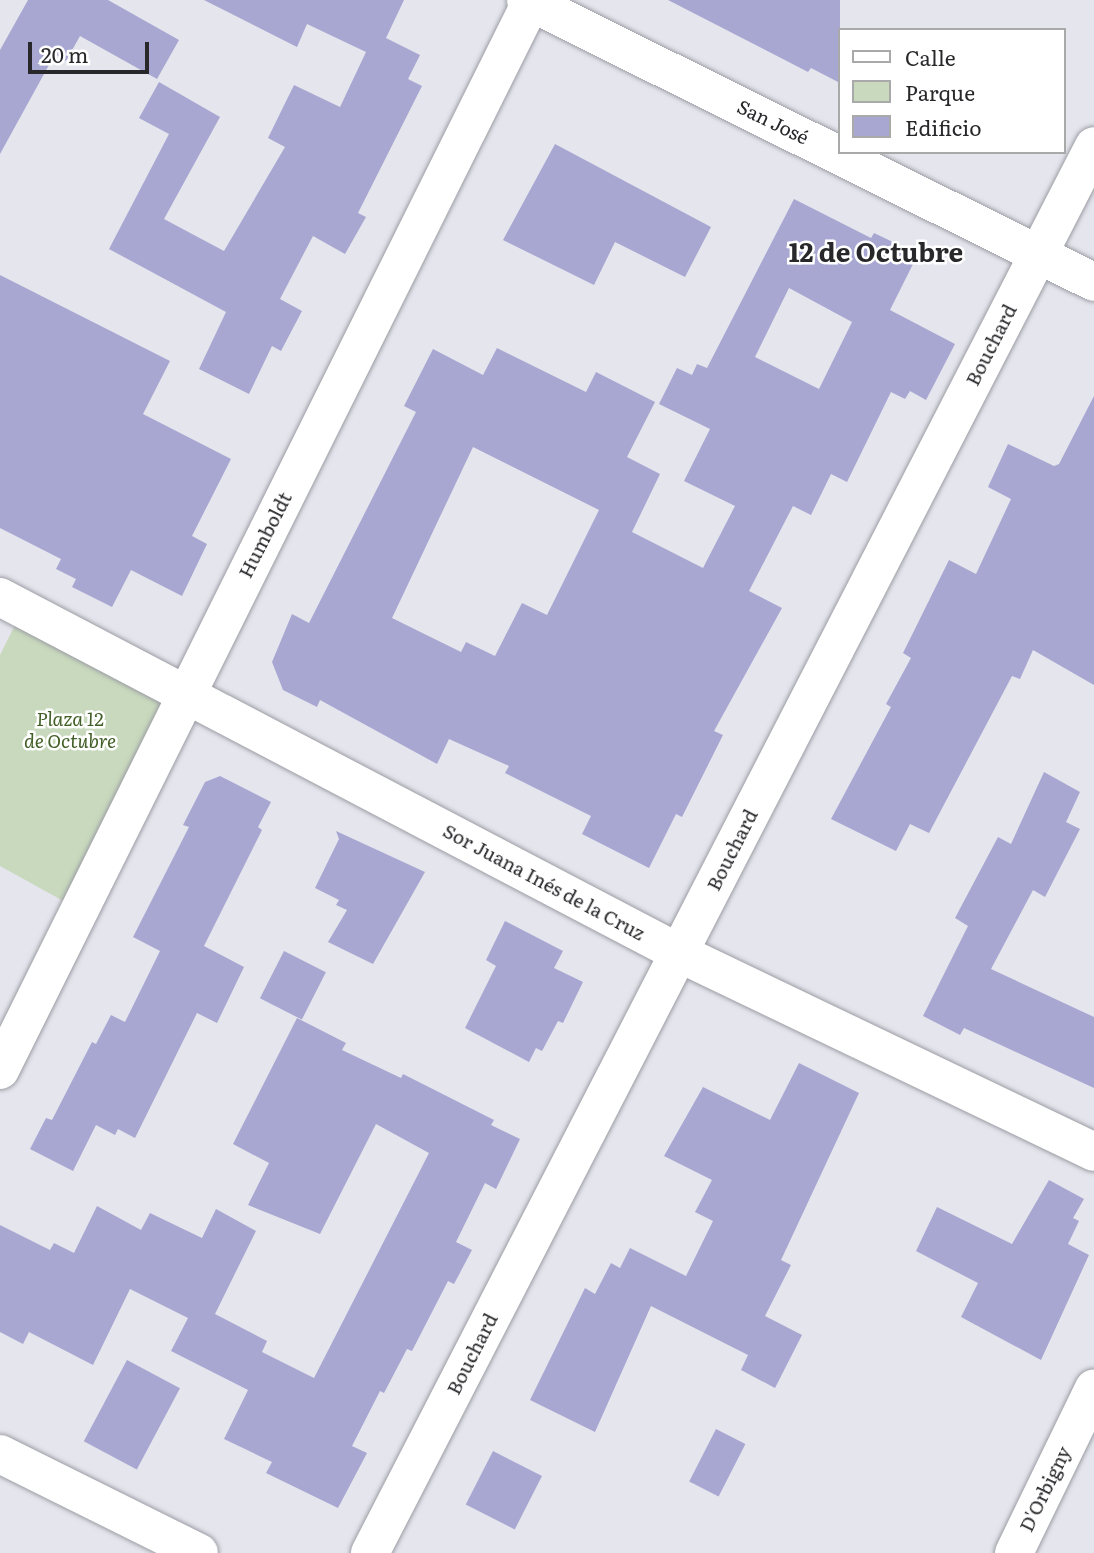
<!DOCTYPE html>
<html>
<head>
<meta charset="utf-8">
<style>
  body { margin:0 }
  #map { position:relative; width:1094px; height:1553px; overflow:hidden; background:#e5e5ed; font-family:Literata,serif }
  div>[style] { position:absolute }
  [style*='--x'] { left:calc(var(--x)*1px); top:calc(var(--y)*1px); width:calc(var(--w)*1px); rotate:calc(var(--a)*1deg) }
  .green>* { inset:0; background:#c8d9bd }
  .building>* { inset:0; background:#a8a7d2; transform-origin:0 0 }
  .roads { filter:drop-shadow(0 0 2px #9c9ca4) drop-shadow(0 0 2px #9c9ca4) }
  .minor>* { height:38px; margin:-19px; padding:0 19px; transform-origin:19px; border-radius:19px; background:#fff }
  span { translate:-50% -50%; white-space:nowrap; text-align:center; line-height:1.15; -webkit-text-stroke:5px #fff; paint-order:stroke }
  .street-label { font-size:19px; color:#28282b }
  .park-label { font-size:19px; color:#425f27; font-style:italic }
  .district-label { font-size:26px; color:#28282b; font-weight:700 }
  .legend { position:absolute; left:838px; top:28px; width:228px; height:126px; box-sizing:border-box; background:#fff; border:2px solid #a9a9aa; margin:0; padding:9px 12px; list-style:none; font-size:21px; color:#28282b }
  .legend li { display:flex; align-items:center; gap:14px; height:35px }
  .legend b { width:35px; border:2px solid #a9a9aa }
  .scale { position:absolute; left:28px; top:42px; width:121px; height:32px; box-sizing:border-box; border:4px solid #28282b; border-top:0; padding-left:9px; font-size:21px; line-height:24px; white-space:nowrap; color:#28282b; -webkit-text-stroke:5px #fff; paint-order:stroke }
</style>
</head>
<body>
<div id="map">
  <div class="green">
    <i style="clip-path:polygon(17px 621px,165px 699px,67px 903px,0 866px,0 655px)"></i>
  </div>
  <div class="building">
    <i style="clip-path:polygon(28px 0,108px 0,179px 40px,157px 79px,80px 36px,66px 61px,55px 54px,0 154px,0 50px)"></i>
    <i style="clip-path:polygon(204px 0,404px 0,386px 38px,420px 55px,408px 79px,422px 86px,358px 213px,366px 217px,345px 254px,313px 236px,280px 299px,302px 311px,281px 351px,272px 346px,249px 394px,199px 369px,226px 312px,109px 249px,169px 134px,139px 118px,159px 82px,220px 117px,164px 219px,224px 251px,285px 147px,268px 138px,294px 85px,340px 107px,366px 52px,307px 24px,297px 47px)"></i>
    <i style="clip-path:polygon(668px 0,840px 0,840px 83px,811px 68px,808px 72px)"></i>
    <i style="clip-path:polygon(555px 144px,711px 227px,685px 277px,615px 242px,594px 285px,503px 240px)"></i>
    <i style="clip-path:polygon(evenodd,794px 199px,871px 238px,874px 233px,918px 254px,890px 310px,955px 344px,926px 400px,910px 391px,905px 399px,891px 392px,847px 482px,831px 474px,811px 515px,793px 506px,749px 591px,782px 608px,714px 731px,723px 735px,682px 817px,676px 814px,649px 868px,582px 834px,591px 816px,505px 773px,509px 766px,449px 739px,437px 764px,320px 700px,317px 707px,283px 690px,272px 662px,292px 614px,309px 623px,416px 412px,404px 406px,433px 349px,483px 375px,497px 348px,586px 392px,596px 372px,655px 402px,627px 457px,660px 474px,632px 532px,703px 568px,735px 506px,684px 481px,710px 429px,659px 404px,677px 368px,692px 375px,697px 364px,707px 368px,794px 199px,789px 288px,852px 322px,819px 389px,755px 357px,789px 288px,794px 199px,473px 447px,599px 510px,547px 615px,522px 603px,495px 656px,466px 642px,461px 652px,392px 618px,473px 447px)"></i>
    <i style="clip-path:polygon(0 275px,170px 361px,143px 414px,231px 459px,192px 536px,207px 544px,182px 596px,131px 570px,112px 607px,72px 587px,76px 579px,56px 569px,61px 559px,0 528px)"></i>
    <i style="clip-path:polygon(1094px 396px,1094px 685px,1033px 650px,1020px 679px,1012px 676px,929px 833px,910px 824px,896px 851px,831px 819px,891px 707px,886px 704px,911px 658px,903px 653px,949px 560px,976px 574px,1011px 499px,988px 487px,1008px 444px,1054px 466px,1059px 464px)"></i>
    <i style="clip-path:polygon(1044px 772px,1080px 792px,1066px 822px,1080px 829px,1045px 897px,1033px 890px,991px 969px,1094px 1017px,1094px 1088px,964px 1028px,960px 1035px,923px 1016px,968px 926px,955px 918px,998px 837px,1011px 844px)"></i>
    <i style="clip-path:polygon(220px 776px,271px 802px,258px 827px,262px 830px,204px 946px,244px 967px,217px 1023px,197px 1013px,135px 1138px,118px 1129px,115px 1135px,96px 1125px,73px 1171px,30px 1149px,46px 1118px,52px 1120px,92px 1042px,96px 1044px,111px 1015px,125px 1022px,160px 951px,133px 937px,189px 827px,183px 825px,205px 782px)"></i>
    <i style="clip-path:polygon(336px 831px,425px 872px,373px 964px,328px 942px,347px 910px,336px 905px,339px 900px,315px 888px,339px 839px)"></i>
    <i style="clip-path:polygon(505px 921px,563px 951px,554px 968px,583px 982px,563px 1023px,558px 1021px,542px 1051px,536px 1048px,529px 1062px,465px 1028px,496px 966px,486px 960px)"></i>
    <i style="left:284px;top:951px;width:47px;height:53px;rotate:27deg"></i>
    <i style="clip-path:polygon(297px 1018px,346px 1043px,342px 1050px,401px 1078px,403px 1074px,494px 1120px,491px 1125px,520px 1139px,496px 1189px,485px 1183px,456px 1242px,472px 1250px,454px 1284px,448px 1281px,412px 1351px,407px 1349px,384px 1393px,380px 1391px,352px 1446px,367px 1453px,338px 1508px,266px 1473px,272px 1462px,224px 1439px,248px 1390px,171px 1351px,188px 1318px,130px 1289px,93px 1365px,29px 1332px,23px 1344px,0 1332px,0 1225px,50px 1250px,54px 1243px,74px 1253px,97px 1206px,141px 1230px,150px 1213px,202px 1238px,216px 1209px,256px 1231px,215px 1314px,267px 1341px,262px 1352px,314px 1378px,429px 1153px,376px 1124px,320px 1234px,248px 1205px,269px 1163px,233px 1144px)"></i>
    <i style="clip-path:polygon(799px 1063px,859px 1093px,781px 1260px,791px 1265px,765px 1316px,802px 1335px,775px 1388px,741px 1370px,748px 1355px,651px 1306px,595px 1432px,530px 1400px,585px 1288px,595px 1294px,611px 1263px,620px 1268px,630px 1248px,686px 1276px,713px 1221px,695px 1212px,712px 1180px,664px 1156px,703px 1087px,770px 1120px)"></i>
    <i style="clip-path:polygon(1049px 1180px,1084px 1199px,1073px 1218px,1079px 1221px,1068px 1244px,1089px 1255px,1041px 1360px,961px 1317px,978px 1283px,916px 1251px,937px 1207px,1012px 1244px)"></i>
    <i style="left:127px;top:1360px;width:60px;height:92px;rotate:28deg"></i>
    <i style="left:716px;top:1429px;width:33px;height:59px;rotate:27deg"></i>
    <i style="left:493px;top:1451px;width:55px;height:60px;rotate:27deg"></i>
  </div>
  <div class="roads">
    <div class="minor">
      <i style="--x:526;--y:0;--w:634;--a:26.4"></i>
      <i style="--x:0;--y:597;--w:767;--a:27.67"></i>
      <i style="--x:679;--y:953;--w:460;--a:25.6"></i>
      <i style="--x:0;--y:1070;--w:1195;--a:-63.56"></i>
      <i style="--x:0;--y:1454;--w:222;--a:26.4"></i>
      <i style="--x:370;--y:1553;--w:1582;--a:-62.77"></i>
      <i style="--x:1014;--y:1553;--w:183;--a:-64.1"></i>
    </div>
  </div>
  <div class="street-label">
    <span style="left:773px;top:122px;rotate:26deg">San José</span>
    <span style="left:991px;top:345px;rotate:-63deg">Bouchard</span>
    <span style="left:265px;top:535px;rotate:-63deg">Humboldt</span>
    <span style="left:732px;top:850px;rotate:-63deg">Bouchard</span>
    <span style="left:544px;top:882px;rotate:28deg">Sor Juana Inés de la Cruz</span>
    <span style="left:472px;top:1354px;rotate:-63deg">Bouchard</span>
    <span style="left:1045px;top:1489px;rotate:-64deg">D'Orbigny</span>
  </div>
  <div class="park-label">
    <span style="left:70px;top:730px">Plaza 12<br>de Octubre</span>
  </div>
  <div class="district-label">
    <span style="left:876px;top:251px">12 de Octubre</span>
  </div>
  <ul class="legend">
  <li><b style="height:9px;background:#fff"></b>Calle</li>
  <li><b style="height:19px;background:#c8d9bd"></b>Parque</li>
  <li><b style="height:19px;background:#a8a7d2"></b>Edificio</li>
  </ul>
  <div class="scale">20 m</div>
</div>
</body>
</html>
